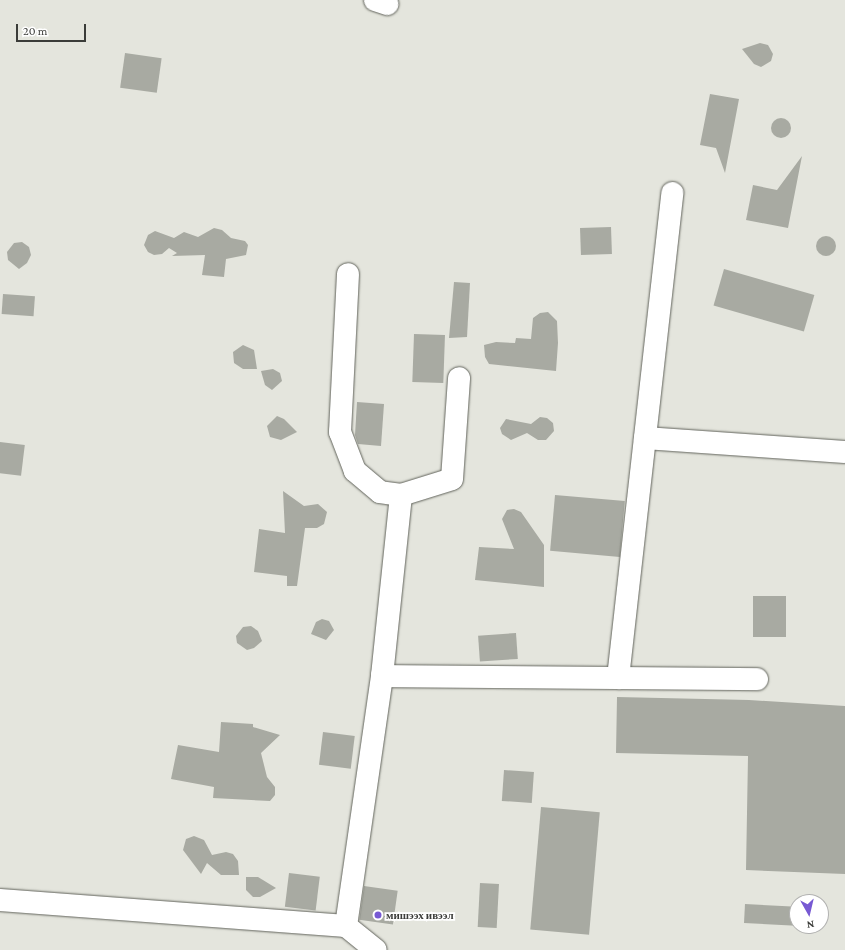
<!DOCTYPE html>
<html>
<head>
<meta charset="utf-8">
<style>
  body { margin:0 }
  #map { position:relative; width:845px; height:950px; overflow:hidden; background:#e4e5dd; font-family:"Crimson Pro",serif }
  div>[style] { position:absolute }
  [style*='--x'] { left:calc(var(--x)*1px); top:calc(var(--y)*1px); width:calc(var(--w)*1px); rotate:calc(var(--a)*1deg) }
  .building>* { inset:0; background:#a8aaa2; transform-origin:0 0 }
  .round { border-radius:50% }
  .roads { filter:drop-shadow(0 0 1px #62645c) drop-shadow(0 0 1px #62645c) }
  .minor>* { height:22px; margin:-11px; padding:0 11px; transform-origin:11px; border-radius:11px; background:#fff }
  .dots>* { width:11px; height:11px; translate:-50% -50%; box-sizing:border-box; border:2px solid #fff; border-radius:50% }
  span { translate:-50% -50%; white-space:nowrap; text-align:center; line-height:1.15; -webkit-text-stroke:3.5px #fff; paint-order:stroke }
  .poi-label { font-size:11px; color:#3b3c39; font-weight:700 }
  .left { translate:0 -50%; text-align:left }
  .north { position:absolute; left:789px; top:894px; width:40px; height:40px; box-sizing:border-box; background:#fff; border:1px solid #b1b1b0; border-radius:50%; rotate:172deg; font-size:11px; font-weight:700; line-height:16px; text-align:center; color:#3b3c39 }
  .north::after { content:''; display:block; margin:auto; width:14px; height:18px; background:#7759d3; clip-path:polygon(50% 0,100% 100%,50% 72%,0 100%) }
  .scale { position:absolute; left:16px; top:24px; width:70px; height:18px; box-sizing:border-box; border:2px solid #3b3c39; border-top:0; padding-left:5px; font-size:12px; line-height:14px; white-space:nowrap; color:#3b3c39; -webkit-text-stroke:3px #fff; paint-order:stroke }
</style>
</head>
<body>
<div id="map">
  <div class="building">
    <i style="clip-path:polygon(760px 43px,768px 45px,773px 54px,771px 61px,761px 67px,754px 64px,742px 49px)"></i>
    <i style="left:125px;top:53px;width:37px;height:35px;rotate:8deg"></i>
    <i style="clip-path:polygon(710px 94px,739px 99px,725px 173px,716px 148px,700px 145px)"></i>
    <i class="round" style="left:771px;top:118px;width:20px;height:20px"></i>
    <i style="clip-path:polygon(802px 156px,788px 228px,746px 220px,753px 185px,777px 190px)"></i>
    <i style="left:611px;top:227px;width:27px;height:31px;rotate:88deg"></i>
    <i style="clip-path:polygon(214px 228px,222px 230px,231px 238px,245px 241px,248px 245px,246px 255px,226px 259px,224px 277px,202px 275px,205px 255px,172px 256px,177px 253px,169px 248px,162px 254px,154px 255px,148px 252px,144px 245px,148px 235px,155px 231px,174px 238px,184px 232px,198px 237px)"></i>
    <i class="round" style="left:816px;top:236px;width:20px;height:20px"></i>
    <i style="clip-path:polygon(22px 242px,29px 247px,31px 255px,27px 263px,19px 269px,8px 260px,7px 252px,14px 243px)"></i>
    <i style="left:724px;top:269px;width:94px;height:38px;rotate:16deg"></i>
    <i style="clip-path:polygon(454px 282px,470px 283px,467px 337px,449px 338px)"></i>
    <i style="left:3px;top:294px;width:32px;height:20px;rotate:4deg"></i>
    <i style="clip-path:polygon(548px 312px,557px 321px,558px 343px,556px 371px,489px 364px,485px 357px,484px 345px,496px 342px,515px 343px,516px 338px,531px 339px,533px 318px,540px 313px)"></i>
    <i style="left:414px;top:334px;width:31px;height:48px;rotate:2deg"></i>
    <i style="clip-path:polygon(243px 345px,254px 350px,257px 369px,243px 369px,234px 363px,233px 352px)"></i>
    <i style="clip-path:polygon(273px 369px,280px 373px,282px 381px,272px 390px,265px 385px,261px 371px)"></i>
    <i style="clip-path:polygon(357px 402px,384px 404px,381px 446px,358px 444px,355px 435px)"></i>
    <i style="clip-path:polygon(277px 416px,284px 419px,297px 432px,281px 440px,270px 437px,267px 426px)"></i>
    <i style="clip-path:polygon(540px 417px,547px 418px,553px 423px,554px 431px,546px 440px,538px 440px,527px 433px,511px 440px,502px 434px,500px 428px,506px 419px,531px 424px)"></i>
    <i style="left:0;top:442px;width:25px;height:31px;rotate:7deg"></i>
    <i style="clip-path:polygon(283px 491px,304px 506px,318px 504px,327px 512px,324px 524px,317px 528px,305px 528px,297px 586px,287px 586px,287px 576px,254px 572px,259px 529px,285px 533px)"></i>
    <i style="left:555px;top:495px;width:70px;height:56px;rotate:5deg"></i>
    <i style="clip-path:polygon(514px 509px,521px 512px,544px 545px,544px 587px,475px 580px,479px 547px,514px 549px,502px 519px,507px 510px)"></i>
    <i style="left:753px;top:596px;width:33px;height:41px"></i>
    <i style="clip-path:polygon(322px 619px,329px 621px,334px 630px,326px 640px,311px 634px,316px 622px)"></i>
    <i style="clip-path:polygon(251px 626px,258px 631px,262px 641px,254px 648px,247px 650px,237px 643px,236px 636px,243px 627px)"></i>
    <i style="left:516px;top:633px;width:26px;height:38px;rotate:86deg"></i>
    <i style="clip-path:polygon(617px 697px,749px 700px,845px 706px,845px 874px,746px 870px,748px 756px,616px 753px)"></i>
    <i style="clip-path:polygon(221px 722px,253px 724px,253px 727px,280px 735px,261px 753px,267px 777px,275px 787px,275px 795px,270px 801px,213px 798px,214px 787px,171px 779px,178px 745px,219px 752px)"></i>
    <i style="left:323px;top:732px;width:32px;height:33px;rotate:7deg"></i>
    <i style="left:504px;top:770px;width:30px;height:31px;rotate:4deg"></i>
    <i style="left:541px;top:807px;width:59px;height:123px;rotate:5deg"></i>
    <i style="clip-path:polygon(194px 836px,204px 840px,212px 855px,226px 852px,233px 854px,238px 861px,239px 875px,221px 875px,207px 863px,201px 874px,183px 850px,186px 839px)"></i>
    <i style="left:289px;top:873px;width:31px;height:34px;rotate:7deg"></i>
    <i style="clip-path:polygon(246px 877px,258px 877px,276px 888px,260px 897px,253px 897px,246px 890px)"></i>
    <i style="left:480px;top:883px;width:19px;height:44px;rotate:3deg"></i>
    <i style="left:364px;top:886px;width:34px;height:34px;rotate:8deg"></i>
    <i style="left:745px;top:904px;width:52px;height:19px;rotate:3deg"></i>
  </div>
  <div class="roads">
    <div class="minor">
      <i style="--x:375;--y:0;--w:13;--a:18"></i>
      <i style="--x:645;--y:438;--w:200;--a:4"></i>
      <i style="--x:401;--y:495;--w:53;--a:-17.4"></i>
      <i style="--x:452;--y:479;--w:101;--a:-86"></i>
      <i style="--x:382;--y:676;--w:375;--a:0.5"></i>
      <i style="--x:618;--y:678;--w:488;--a:-83.6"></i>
      <i style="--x:0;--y:900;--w:347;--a:4.3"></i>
      <i style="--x:346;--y:926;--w:38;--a:39"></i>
      <i style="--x:346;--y:926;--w:253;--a:-81.8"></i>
      <i style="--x:382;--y:676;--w:182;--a:-84"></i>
      <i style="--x:401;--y:495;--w:21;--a:-172"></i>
      <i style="--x:380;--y:492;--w:33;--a:-140"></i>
      <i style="--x:355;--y:471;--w:42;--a:-111"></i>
      <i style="--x:340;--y:432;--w:158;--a:-87.1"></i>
    </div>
  </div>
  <div class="dots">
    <i style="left:378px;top:915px;background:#7759d3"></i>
  </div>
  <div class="poi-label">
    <span class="left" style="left:386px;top:915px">мишээх ивээл</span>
  </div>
  <div class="north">N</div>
  <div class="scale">20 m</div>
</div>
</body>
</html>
